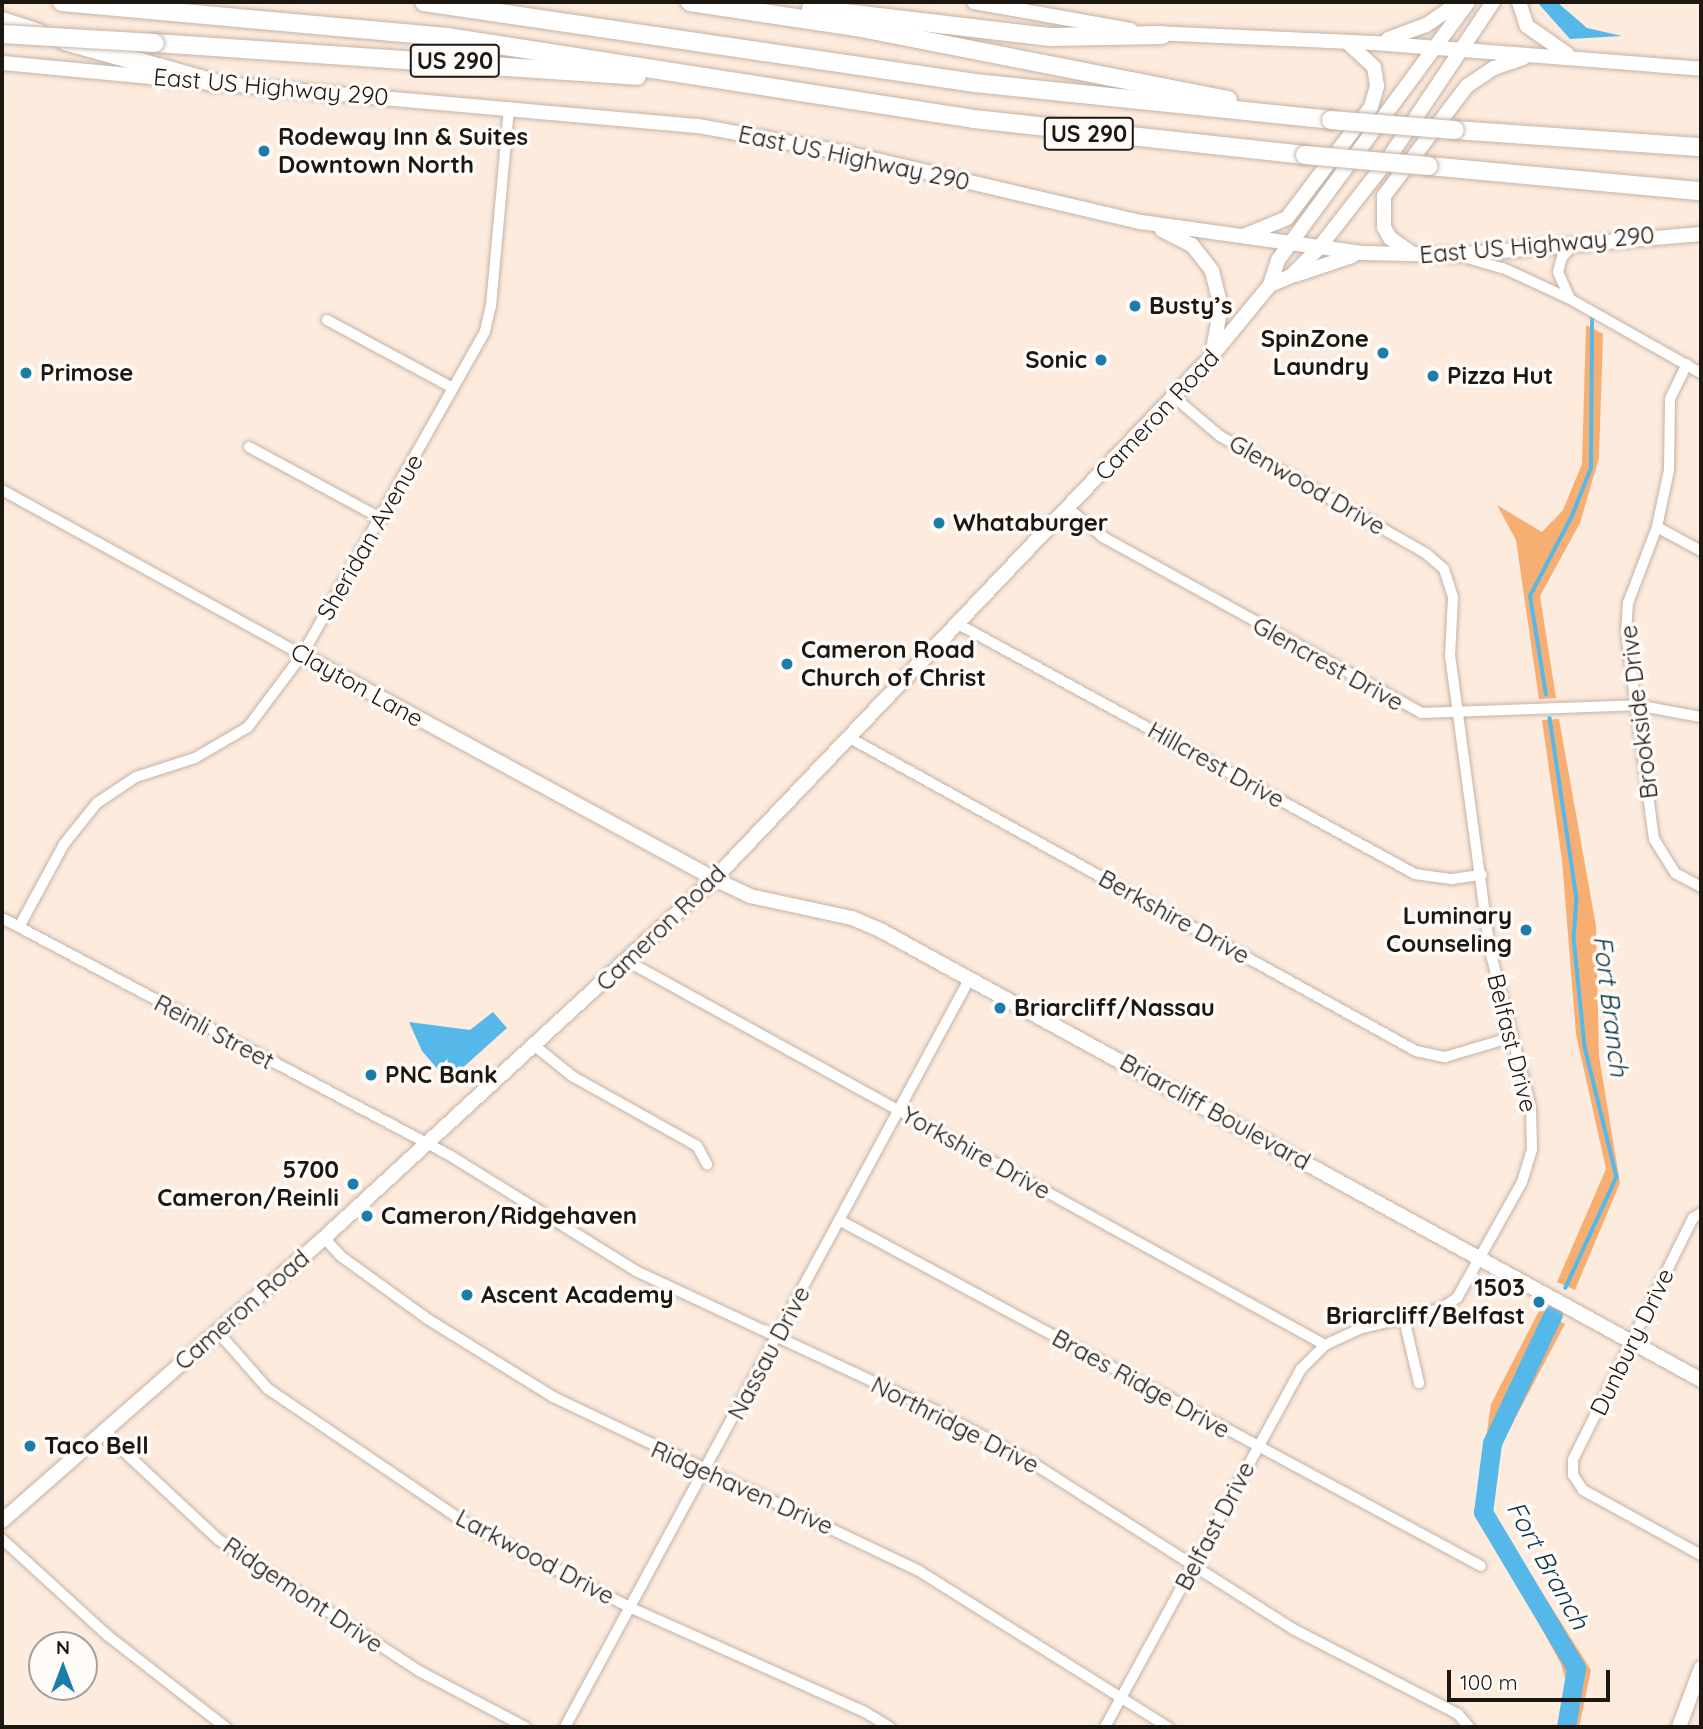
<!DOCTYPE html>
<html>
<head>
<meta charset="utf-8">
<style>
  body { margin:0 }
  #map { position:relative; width:1703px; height:1729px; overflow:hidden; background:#fdebdd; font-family:Quicksand,sans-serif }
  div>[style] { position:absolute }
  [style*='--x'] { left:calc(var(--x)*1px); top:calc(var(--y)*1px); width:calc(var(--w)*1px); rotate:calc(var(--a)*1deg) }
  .forest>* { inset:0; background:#f7ae72 }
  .water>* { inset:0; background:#56b8e9 }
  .stream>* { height:3.5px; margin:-1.75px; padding:0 1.75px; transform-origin:1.75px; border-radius:1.75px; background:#56b8e9 }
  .river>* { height:19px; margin:-9.5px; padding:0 9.5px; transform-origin:9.5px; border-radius:9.5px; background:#56b8e9 }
  .roads { filter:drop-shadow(0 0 2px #c4b3a6) drop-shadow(0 0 2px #c4b3a6) }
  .street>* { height:10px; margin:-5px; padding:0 5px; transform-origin:5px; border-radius:5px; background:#fff }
  .secondary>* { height:14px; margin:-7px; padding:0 7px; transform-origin:7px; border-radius:7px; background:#fff }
  .highway>* { height:18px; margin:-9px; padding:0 9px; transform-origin:9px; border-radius:9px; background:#fff }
  .bridges { filter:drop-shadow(0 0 2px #c4b3a6) drop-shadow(0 0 2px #c4b3a6) }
  .highway-bridge>* { height:18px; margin:-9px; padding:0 9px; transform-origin:9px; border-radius:9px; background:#fff }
  .dots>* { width:19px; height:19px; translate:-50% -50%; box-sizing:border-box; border:4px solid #fffbf8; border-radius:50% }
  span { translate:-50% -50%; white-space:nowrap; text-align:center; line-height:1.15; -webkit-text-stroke:7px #fffbf8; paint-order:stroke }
  .shield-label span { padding:2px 5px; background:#fffbf8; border:2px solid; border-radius:5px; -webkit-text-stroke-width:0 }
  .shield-label { font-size:23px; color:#1d1712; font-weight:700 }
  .street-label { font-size:24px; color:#1d1712 }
  .poi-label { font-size:24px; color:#1d1712; font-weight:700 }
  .left { translate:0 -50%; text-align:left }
  .right { translate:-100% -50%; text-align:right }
  .water-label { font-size:26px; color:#0b374b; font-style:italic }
  .frame { position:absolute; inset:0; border:4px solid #1d1712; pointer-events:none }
  .north { position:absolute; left:28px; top:1631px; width:70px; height:70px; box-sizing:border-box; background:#fffbf8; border:2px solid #a5a09c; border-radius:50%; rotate:0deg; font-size:19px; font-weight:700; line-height:28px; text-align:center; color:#1d1712 }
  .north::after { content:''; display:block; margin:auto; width:24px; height:32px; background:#1a7ea9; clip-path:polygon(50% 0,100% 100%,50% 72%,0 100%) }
  .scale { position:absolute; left:1447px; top:1670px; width:163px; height:32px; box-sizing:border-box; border:4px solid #1d1712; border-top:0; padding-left:9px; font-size:21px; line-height:24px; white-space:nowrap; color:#1d1712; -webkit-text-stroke:5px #fffbf8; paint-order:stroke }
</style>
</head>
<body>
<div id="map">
  <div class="forest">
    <i style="clip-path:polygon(1586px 325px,1603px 334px,1599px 458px,1580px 523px,1540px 596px,1556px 698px,1539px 699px,1516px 540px,1497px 505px,1542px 532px,1563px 510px,1582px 464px)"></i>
    <i style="clip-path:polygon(1559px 719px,1596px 926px,1599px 1056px,1620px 1183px,1575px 1290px,1557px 1282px,1606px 1169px,1576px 1034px,1562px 860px,1542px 720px)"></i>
    <i style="clip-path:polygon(1540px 1309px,1565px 1324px,1501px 1445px,1492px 1513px,1591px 1670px,1579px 1727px,1561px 1727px,1568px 1688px,1561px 1664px,1476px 1507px,1491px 1404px)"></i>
  </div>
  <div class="water">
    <i style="clip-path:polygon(1537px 2px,1557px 2px,1587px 28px,1622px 36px,1570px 39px)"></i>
    <i style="clip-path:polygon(493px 1012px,507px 1028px,448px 1081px,422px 1051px,409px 1022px,470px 1030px)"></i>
  </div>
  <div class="stream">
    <i style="--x:1546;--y:695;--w:100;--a:-99.2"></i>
    <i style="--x:1530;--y:596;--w:90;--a:-62.3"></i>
    <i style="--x:1572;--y:516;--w:52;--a:-68.4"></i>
    <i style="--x:1591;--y:468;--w:150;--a:-89.6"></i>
    <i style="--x:1550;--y:718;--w:182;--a:81.5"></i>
    <i style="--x:1577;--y:898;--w:40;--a:94.3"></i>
    <i style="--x:1574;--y:938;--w:110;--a:84.2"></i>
    <i style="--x:1585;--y:1047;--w:134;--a:76.2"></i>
    <i style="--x:1617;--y:1177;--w:122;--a:114.7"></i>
  </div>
  <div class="river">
    <i style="--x:1553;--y:1314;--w:143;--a:115.3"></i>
    <i style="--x:1492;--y:1443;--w:70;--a:97.4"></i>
    <i style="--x:1483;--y:1512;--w:182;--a:59.2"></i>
    <i style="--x:1576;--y:1668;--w:60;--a:99.6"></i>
  </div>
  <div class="roads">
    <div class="street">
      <i style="--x:1467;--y:258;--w:37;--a:16"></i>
      <i style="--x:1503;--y:268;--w:74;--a:24.8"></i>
      <i style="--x:1570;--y:299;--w:150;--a:29.5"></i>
      <i style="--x:1570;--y:299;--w:30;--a:-114"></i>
      <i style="--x:1558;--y:272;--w:16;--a:-75"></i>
      <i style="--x:1562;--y:257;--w:16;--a:-47"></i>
      <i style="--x:327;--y:320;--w:143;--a:28.4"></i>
      <i style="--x:1687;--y:364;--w:39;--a:116"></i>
      <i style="--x:1670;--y:399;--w:71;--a:90.8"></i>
      <i style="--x:1669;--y:470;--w:58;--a:101.9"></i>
      <i style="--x:1657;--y:527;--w:81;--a:110.9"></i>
      <i style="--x:1628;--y:603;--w:29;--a:94"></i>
      <i style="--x:1626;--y:632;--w:209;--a:82.3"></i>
      <i style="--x:1654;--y:839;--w:40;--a:58"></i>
      <i style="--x:1675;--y:873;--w:30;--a:28"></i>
      <i style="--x:249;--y:447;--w:151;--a:28.4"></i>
      <i style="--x:2;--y:490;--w:342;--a:28.8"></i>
      <i style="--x:1069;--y:509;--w:44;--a:39.5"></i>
      <i style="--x:1103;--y:537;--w:364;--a:28.9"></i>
      <i style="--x:1422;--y:713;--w:214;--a:-2.1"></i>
      <i style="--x:1636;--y:705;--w:66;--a:10.5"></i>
      <i style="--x:1657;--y:527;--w:50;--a:28.6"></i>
      <i style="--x:958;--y:624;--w:521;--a:28.68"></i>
      <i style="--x:1415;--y:874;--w:37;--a:8"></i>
      <i style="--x:1452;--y:879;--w:30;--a:-8"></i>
      <i style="--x:848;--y:737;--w:649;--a:28.93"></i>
      <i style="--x:1416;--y:1051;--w:30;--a:12"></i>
      <i style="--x:1445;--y:1057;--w:67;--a:-16.5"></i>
      <i style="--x:2;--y:918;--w:506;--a:27.93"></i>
      <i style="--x:449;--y:1155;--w:220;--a:31.8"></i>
      <i style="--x:636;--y:1271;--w:333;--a:25"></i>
      <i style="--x:938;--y:1412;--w:106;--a:28.3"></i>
      <i style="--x:1031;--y:1462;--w:311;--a:32.5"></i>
      <i style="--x:1293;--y:1629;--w:186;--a:27.3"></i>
      <i style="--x:1458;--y:1714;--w:17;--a:50"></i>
      <i style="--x:19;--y:927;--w:94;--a:-61.5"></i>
      <i style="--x:64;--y:844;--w:53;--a:-51.2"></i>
      <i style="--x:97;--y:803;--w:47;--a:-33.7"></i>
      <i style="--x:136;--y:777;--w:62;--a:-17.9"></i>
      <i style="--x:195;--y:758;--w:61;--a:-30.3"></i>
      <i style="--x:248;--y:727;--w:90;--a:-53.1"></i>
      <i style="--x:302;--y:655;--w:372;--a:-60.5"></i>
      <i style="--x:485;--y:331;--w:26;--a:-77"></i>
      <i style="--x:491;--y:306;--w:199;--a:-84.8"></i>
      <i style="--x:627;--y:961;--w:797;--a:28.82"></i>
      <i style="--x:535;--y:1046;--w:48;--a:39"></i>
      <i style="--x:572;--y:1076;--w:143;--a:29.2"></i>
      <i style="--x:697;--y:1146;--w:21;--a:61"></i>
      <i style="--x:1701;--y:1213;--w:9;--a:148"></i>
      <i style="--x:1693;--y:1218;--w:270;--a:116.4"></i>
      <i style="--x:1573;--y:1460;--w:15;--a:90"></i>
      <i style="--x:1573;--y:1475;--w:18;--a:56"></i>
      <i style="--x:1583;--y:1490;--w:135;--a:28.8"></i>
      <i style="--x:839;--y:1220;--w:729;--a:28.32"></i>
      <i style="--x:324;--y:1238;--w:26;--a:47"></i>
      <i style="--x:342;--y:1257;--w:107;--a:35.9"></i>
      <i style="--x:429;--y:1320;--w:146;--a:31.8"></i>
      <i style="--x:553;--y:1397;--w:405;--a:25.4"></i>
      <i style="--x:919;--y:1571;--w:294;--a:32.1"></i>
      <i style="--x:1404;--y:1319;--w:66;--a:76.8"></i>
      <i style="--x:217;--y:1331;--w:77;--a:48.7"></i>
      <i style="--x:268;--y:1389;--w:243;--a:34.1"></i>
      <i style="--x:469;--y:1525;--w:180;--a:27.1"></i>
      <i style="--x:629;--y:1607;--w:256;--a:24"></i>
      <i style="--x:863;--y:1711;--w:31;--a:31"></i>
      <i style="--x:103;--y:1432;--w:158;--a:43"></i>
      <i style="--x:219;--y:1540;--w:239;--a:33.2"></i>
      <i style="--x:419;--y:1671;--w:120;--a:27.8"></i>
      <i style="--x:2;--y:1539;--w:142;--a:42.4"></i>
      <i style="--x:107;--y:1635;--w:150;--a:37.9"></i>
      <i style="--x:565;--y:1727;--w:851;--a:-61.6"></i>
      <i style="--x:1105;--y:1727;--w:408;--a:-61.3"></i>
      <i style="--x:1301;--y:1369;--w:34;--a:-45"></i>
      <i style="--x:1325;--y:1345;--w:38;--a:-25"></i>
      <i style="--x:1359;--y:1329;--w:83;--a:-13.9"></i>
      <i style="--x:1440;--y:1309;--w:20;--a:-33"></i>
      <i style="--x:1457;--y:1298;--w:133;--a:-60.7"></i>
      <i style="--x:1522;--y:1182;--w:34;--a:-73"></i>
      <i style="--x:1532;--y:1150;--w:42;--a:-91.4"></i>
      <i style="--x:1531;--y:1108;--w:162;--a:-104.6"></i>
      <i style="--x:1490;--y:951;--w:297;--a:-97.7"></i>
      <i style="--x:1450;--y:657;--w:60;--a:-87.1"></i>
      <i style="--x:1453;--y:597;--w:29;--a:-108"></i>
      <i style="--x:1444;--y:569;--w:23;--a:-139"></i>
      <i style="--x:1427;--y:554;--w:238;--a:-150.3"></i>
      <i style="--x:1220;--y:436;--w:60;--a:-139.7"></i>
    </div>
    <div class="secondary">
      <i style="--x:974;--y:2;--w:159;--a:10.1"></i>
      <i style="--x:1519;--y:2;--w:25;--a:72"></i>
      <i style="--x:1527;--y:26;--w:49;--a:35"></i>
      <i style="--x:1154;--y:33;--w:220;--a:2.6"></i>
      <i style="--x:1374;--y:43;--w:328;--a:4.5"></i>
      <i style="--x:1388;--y:39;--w:40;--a:-20.2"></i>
      <i style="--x:1426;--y:25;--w:41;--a:-34.1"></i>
      <i style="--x:2;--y:63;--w:182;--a:5.4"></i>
      <i style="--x:203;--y:82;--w:497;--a:5.1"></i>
      <i style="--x:698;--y:126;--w:155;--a:10.4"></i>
      <i style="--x:850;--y:154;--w:299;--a:13.2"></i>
      <i style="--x:1141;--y:222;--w:223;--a:8"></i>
      <i style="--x:1362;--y:253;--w:94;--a:1.2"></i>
      <i style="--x:1456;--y:255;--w:246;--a:-4.9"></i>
      <i style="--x:1162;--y:230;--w:34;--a:27"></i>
      <i style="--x:1192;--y:245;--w:33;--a:52"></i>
      <i style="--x:1212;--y:271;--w:36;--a:76"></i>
      <i style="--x:1221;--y:306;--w:45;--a:100.3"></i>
      <i style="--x:1246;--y:235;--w:44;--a:-22.5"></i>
      <i style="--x:1287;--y:218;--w:139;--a:-52.9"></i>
      <i style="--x:1371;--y:107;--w:22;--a:-74"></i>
      <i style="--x:1377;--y:86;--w:19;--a:-99"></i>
      <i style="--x:1374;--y:67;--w:37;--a:-137"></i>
      <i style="--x:1413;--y:254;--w:28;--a:-145"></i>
      <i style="--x:1390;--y:238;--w:13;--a:-119"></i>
      <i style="--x:1384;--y:227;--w:31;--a:-90"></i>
      <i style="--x:1384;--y:196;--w:138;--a:-53"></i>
      <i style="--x:1467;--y:86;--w:32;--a:-34"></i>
      <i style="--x:1494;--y:68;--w:31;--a:-19"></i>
      <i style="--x:1295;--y:275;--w:60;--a:-18.4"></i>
      <i style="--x:1270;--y:285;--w:23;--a:-23"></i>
      <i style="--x:1291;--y:276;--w:38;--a:-45"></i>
      <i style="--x:1318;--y:249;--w:110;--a:-52"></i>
      <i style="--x:1386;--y:162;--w:192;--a:-56.2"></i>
      <i style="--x:302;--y:655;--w:469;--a:28.5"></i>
      <i style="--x:714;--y:879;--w:40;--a:25"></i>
      <i style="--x:750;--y:896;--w:104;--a:12.2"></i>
      <i style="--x:852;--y:918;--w:33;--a:23"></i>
      <i style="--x:882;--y:931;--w:934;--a:28.73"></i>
      <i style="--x:2;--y:1521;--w:429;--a:-41.3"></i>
      <i style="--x:324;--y:1238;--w:530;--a:-42.63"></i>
      <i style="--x:714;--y:879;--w:719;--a:-46.41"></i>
      <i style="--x:1210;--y:358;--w:94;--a:-50.6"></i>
      <i style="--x:1270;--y:285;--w:26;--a:-72"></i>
      <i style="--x:1278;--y:260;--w:320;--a:-53.6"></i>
      <i style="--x:1679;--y:1727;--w:63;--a:-69.6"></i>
    </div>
    <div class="highway">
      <i style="--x:62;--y:2;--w:387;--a:5.2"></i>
      <i style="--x:447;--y:37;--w:533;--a:8.84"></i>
      <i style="--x:974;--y:119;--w:333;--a:6.2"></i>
      <i style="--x:424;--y:2;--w:557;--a:8.36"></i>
      <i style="--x:975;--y:83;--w:358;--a:5.9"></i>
      <i style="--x:690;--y:2;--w:168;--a:8.6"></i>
      <i style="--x:856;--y:27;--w:379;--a:11.1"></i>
      <i style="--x:811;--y:9;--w:241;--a:6.7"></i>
      <i style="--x:1050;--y:37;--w:112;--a:-1"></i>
      <i style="--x:2;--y:21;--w:38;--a:18"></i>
      <i style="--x:65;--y:41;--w:155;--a:15.7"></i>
      <i style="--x:155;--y:43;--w:483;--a:3.9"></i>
      <i style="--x:1455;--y:130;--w:247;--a:4"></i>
      <i style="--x:1429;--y:166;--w:273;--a:5.3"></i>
    </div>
  </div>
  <div class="bridges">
    <div class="highway-bridge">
      <i style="--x:2;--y:34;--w:153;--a:3.4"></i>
      <i style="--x:1331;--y:120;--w:124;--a:4.6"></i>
      <i style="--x:1305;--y:155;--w:124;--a:5.1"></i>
    </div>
  </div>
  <div class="dots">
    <i style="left:264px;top:151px;background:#1a7ea9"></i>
    <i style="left:1135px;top:306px;background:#1a7ea9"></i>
    <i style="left:1383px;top:353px;background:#1a7ea9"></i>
    <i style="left:1101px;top:360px;background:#1a7ea9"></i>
    <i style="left:26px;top:373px;background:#1a7ea9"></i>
    <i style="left:1433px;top:376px;background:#1a7ea9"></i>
    <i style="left:939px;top:523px;background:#1a7ea9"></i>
    <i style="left:787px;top:664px;background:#1a7ea9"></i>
    <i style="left:1526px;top:930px;background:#1a7ea9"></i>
    <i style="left:1000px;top:1008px;background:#1a7ea9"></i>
    <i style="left:371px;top:1075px;background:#1a7ea9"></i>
    <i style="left:353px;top:1184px;background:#1a7ea9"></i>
    <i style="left:367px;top:1216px;background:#1a7ea9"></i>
    <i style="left:467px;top:1295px;background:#1a7ea9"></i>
    <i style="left:1539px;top:1302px;background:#1a7ea9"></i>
    <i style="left:30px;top:1446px;background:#1a7ea9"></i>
  </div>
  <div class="shield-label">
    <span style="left:455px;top:61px">US 290</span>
    <span style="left:1089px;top:134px">US 290</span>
  </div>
  <div class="street-label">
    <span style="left:271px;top:87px;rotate:5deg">East US Highway 290</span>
    <span style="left:854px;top:158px;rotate:12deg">East US Highway 290</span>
    <span style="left:1537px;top:245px;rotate:-5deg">East US Highway 290</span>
    <span style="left:1157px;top:415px;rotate:-47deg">Cameron Road</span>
    <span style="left:1307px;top:485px;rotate:30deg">Glenwood Drive</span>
    <span style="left:370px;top:537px;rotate:-60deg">Sheridan Avenue</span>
    <span style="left:1328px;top:664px;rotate:29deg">Glencrest Drive</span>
    <span style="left:357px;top:685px;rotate:29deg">Clayton Lane</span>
    <span style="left:1639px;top:712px;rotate:-97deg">Brookside Drive</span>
    <span style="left:1216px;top:765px;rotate:29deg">Hillcrest Drive</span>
    <span style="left:1174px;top:917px;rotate:29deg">Berkshire Drive</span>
    <span style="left:661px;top:928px;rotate:-44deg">Cameron Road</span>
    <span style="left:214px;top:1032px;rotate:28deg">Reinli Street</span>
    <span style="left:1512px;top:1043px;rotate:76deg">Belfast Drive</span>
    <span style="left:1215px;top:1112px;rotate:29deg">Briarcliff Boulevard</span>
    <span style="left:976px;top:1153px;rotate:29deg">Yorkshire Drive</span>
    <span style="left:242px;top:1310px;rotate:-41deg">Cameron Road</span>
    <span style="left:1632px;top:1342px;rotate:-64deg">Dunbury Drive</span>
    <span style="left:769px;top:1353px;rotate:-62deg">Nassau Drive</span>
    <span style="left:1141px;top:1384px;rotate:29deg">Braes Ridge Drive</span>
    <span style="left:955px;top:1425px;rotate:27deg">Northridge Drive</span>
    <span style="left:742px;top:1488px;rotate:24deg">Ridgehaven Drive</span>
    <span style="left:1215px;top:1526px;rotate:-62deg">Belfast Drive</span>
    <span style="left:535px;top:1557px;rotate:28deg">Larkwood Drive</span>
    <span style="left:303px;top:1595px;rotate:34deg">Ridgemont Drive</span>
  </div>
  <div class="poi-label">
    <span class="left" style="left:278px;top:151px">Rodeway Inn &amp; Suites<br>Downtown North</span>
    <span class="left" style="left:1149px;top:306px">Busty’s</span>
    <span class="right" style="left:1369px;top:353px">SpinZone<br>Laundry</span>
    <span class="right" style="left:1087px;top:360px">Sonic</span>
    <span class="left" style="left:40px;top:373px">Primose</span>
    <span class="left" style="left:1447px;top:376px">Pizza Hut</span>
    <span class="left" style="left:953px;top:523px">Whataburger</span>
    <span class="left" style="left:801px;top:664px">Cameron Road<br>Church of Christ</span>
    <span class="right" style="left:1512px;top:930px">Luminary<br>Counseling</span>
    <span class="left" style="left:1014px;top:1008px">Briarcliff/Nassau</span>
    <span class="left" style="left:385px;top:1075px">PNC Bank</span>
    <span class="right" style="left:339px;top:1184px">5700<br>Cameron/Reinli</span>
    <span class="left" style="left:381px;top:1216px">Cameron/Ridgehaven</span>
    <span class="right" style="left:1525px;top:1302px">1503<br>Briarcliff/Belfast</span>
    <span class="left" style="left:481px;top:1295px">Ascent Academy</span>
    <span class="left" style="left:44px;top:1446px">Taco Bell</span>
  </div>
  <div class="water-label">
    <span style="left:1611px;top:1006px;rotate:83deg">Fort Branch</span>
    <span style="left:1548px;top:1565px;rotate:61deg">Fort Branch</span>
  </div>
  <div class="frame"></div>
  <div class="north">N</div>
  <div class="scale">100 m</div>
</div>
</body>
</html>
